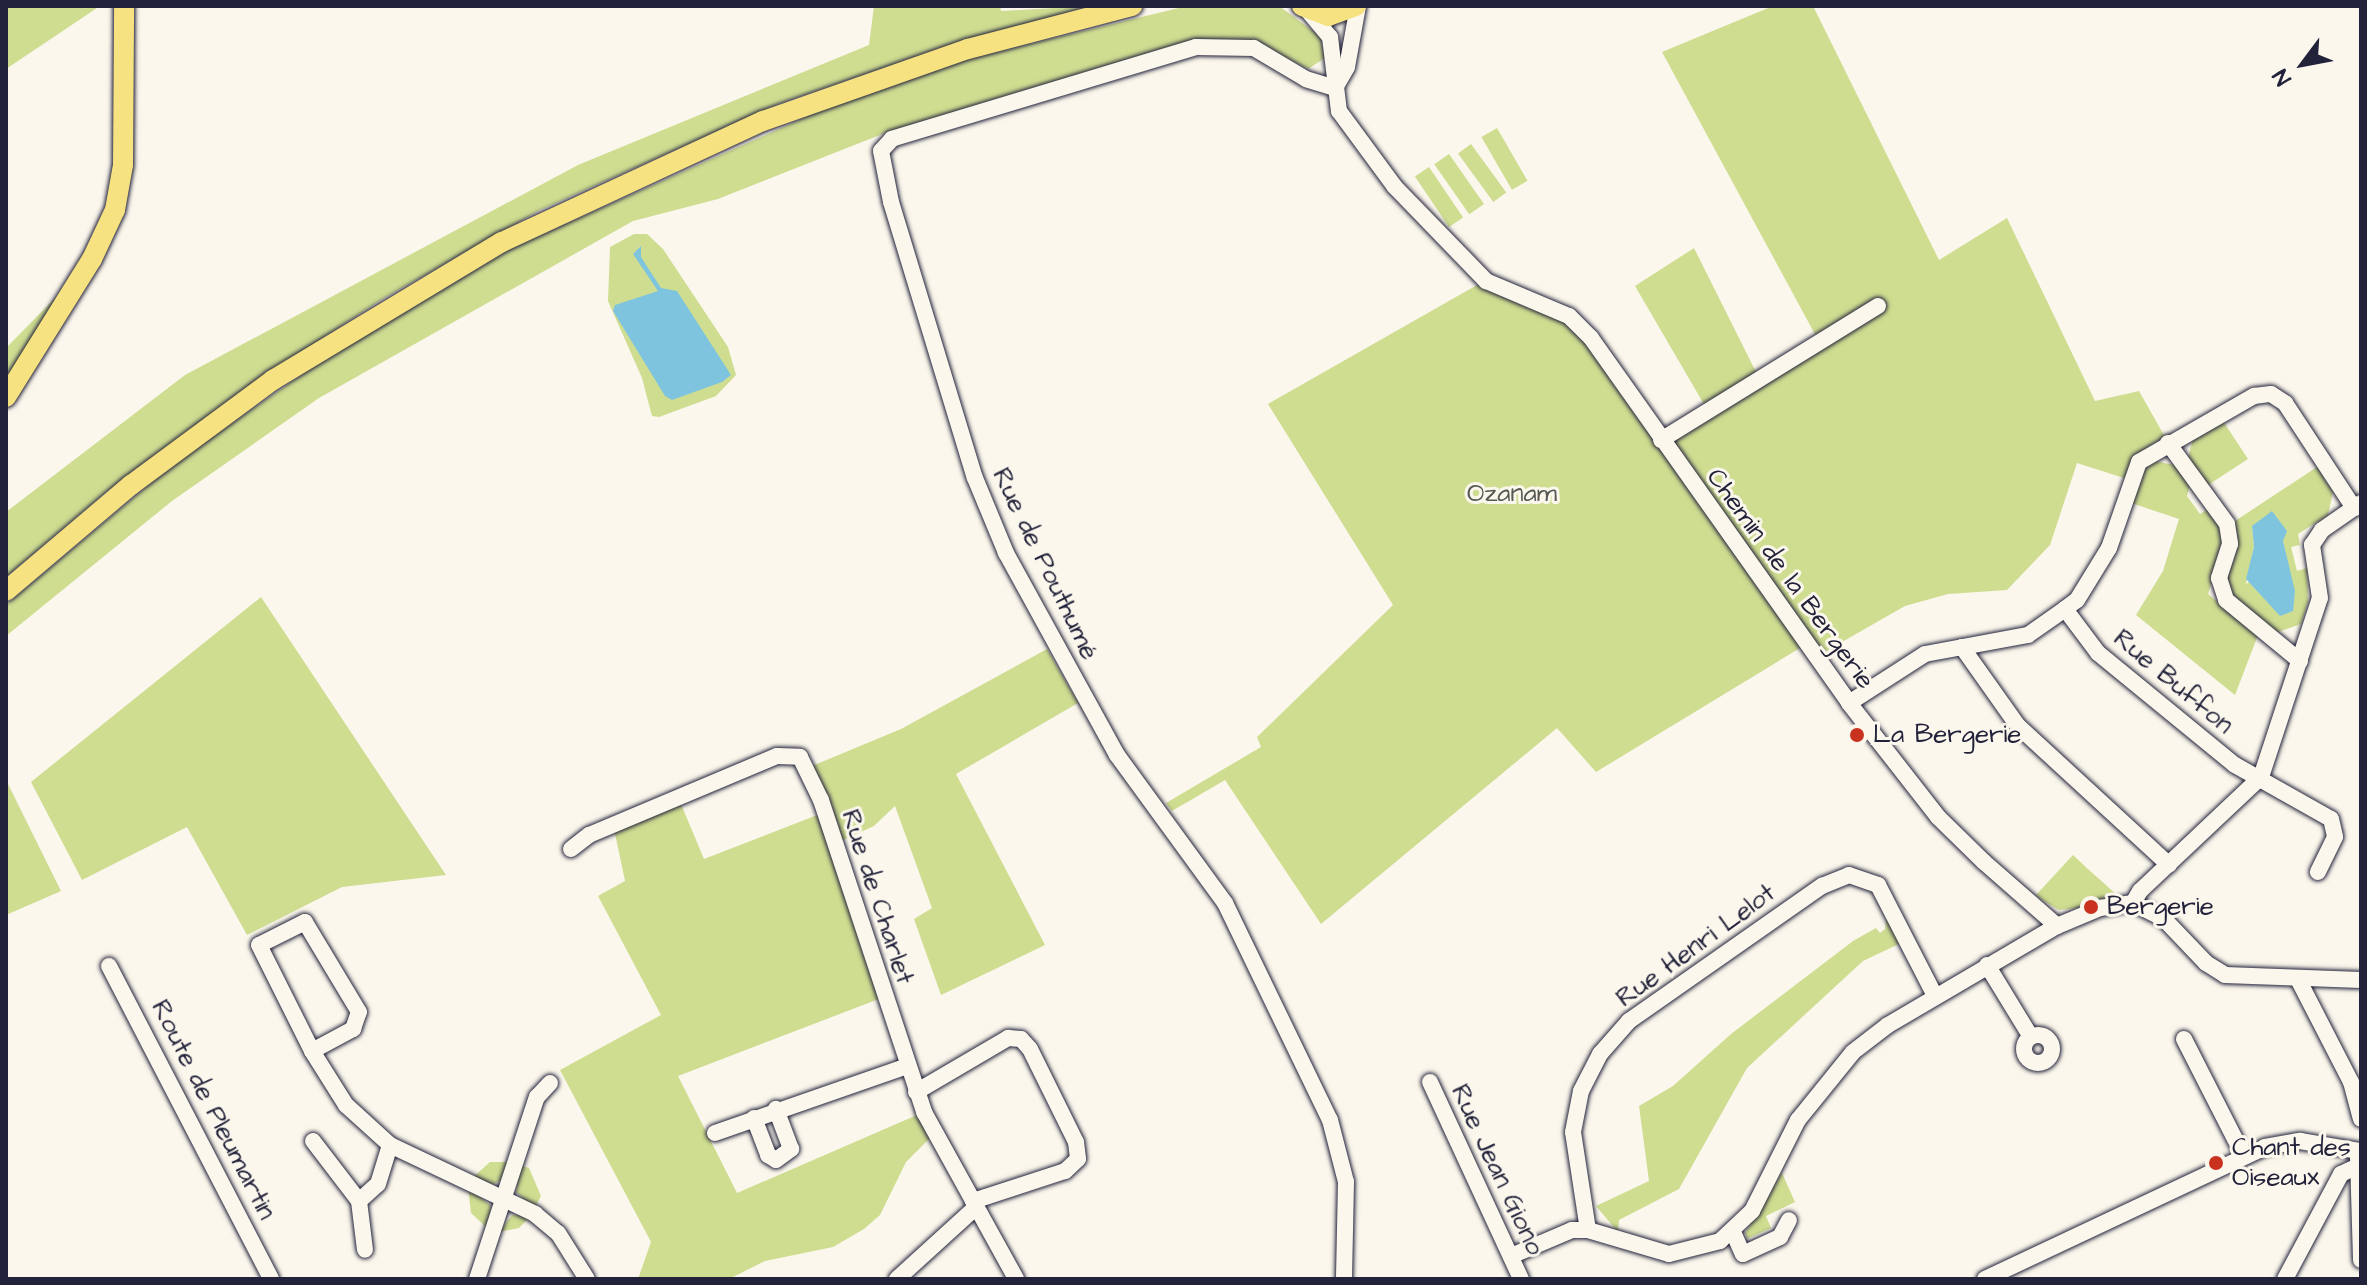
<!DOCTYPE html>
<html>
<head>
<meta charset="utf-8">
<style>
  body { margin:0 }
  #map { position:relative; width:2367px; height:1285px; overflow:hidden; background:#fbf7ec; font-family:"Architects Daughter",sans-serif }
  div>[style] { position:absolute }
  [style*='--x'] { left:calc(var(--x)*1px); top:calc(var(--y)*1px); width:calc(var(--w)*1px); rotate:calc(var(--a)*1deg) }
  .green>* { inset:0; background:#cfdd91; transform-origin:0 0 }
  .water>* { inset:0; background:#7ec4df }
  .roads { filter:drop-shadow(0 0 2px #22223b) drop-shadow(0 0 2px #22223b) }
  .minor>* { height:16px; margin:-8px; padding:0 8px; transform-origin:8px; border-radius:8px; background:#fbf7ec }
  .minor>.ring { margin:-8px; padding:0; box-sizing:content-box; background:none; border:16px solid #fbf7ec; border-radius:50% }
  .major>* { height:20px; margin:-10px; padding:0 10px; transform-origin:10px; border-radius:10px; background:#f7e281 }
  .dots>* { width:22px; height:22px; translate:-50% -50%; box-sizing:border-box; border:4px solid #fbf7ec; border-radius:50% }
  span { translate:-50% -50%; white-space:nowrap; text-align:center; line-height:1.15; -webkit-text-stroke:6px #fbf7ec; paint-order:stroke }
  .park-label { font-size:26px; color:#565a55 }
  .street-label { font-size:26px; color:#22223b }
  .poi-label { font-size:26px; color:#22223b }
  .left { translate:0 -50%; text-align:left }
  .frame { position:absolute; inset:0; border:8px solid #22223b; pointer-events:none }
  .north { position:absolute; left:2263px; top:24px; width:80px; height:80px; -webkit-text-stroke:6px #fbf7ec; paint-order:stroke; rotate:238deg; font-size:22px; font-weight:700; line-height:32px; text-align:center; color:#22223b }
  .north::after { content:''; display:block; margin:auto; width:28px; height:36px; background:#22223b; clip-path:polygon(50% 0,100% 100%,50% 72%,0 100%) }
</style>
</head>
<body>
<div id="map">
  <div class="green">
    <i style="clip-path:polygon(6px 6px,100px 6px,6px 69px)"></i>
    <i style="clip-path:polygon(874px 6px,1000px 6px,1001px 11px,1090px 6px,950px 45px,780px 103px,540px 210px,384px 298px,244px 389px,107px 491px,6px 577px,6px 512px,185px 375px,578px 165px,869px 45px)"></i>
    <i style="clip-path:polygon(1187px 6px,1279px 6px,1320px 36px,1325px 58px,1308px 69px,1256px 43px,1202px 40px,890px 131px,718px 199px,633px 221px,319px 398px,172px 501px,6px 636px,6px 605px,175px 463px,333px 353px,512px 248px,833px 105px,960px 61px)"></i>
    <i style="clip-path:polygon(1773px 6px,1813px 6px,1939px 260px,2007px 218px,2095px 401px,2139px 391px,2165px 437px,2140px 452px,2124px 478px,2077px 463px,2050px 545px,2007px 590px,1948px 594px,1905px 606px,1821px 654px,1800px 648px,1596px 772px,1557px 728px,1321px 924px,1225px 780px,1172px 811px,1166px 803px,1261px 747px,1257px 737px,1393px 605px,1268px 404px,1477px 285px,1501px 279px,1575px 312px,1663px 432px,1705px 406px,1635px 286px,1694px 248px,1757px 374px,1817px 338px,1662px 52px)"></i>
    <i style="left:1497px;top:128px;width:61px;height:18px;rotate:60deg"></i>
    <i style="left:1471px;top:144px;width:60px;height:16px;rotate:54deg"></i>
    <i style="left:1449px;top:154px;width:61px;height:18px;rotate:55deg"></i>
    <i style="left:1429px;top:167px;width:61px;height:17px;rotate:56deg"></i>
    <i style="clip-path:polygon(634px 234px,647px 234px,663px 249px,728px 347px,736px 375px,716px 396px,659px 417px,652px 416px,642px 378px,608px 301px,610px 247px)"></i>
    <i style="clip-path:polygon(59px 294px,6px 379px,6px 348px)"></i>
    <i style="clip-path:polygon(2223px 421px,2248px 459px,2205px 487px,2187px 463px,2193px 438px)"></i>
    <i style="clip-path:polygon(2153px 461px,2175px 465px,2190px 485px,2187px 496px,2200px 514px,2208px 509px,2221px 527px,2224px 543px,2208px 594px,2258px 635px,2235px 695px,2136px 615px,2163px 571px,2179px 519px,2131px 503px,2141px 473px)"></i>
    <i style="clip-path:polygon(evenodd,2317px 467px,2333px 492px,2328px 515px,2298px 534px,2300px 545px,2291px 547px,2297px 571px,2307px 568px,2308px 602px,2301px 624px,2275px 633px,2231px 597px,2225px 577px,2232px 523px,2317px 467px,2252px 526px,2283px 541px,2286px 559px,2246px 584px,2254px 547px,2252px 526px)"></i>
    <i style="clip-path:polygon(261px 597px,446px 875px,342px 887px,247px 935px,187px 827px,82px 880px,31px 782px)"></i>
    <i style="clip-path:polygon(1047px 649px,1078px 703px,956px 774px,1045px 945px,941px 995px,914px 919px,932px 908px,895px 806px,874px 826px,841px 841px,812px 766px,901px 729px)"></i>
    <i style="clip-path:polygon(6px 780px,61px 891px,6px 915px)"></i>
    <i style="clip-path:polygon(678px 797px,704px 859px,825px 812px,884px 997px,678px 1076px,737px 1193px,917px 1115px,930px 1138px,906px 1162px,880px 1215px,864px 1229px,833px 1247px,765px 1261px,729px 1279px,638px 1279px,651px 1242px,560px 1070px,661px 1015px,598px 896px,625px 881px,613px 824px)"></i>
    <i style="clip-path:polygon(2073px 855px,2089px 870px,2116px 894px,2078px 908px,2059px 910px,2042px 900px,2036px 895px)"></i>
    <i style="clip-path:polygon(1887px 912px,1901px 943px,1863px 961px,1747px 1068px,1679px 1189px,1619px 1220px,1618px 1232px,1596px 1206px,1649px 1181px,1639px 1106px,1673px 1086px,1731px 1034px,1853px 941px,1876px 928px,1880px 933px,1885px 929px)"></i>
    <i style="clip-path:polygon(490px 1162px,509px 1162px,501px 1180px,492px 1185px,471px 1179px)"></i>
    <i style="clip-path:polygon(520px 1165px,529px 1168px,541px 1196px,535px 1208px,516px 1192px)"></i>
    <i style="clip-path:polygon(1782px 1173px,1795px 1202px,1766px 1216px,1771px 1228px,1747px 1239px,1745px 1233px)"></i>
    <i style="clip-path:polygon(468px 1187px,491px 1206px,488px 1229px,471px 1213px)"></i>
    <i style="clip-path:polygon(512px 1215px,531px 1216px,519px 1228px,499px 1232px)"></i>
  </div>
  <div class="water">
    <i style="clip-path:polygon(641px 246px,641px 257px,661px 288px,677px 291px,731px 375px,722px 382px,672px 400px,665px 396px,613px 311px,615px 305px,658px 291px,633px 254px)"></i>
    <i style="clip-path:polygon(2272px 511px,2287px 531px,2283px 541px,2295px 591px,2293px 611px,2280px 616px,2246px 579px,2254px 547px,2252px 526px)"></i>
  </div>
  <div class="roads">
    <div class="minor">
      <i style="--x:1309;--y:12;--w:33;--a:50"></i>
      <i style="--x:1330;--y:37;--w:75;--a:83.1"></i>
      <i style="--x:1339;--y:111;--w:94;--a:53.6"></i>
      <i style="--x:1395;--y:187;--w:131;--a:45.9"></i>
      <i style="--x:1486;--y:281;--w:90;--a:22.9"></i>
      <i style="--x:1569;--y:316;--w:31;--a:45"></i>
      <i style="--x:1591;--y:338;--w:447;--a:54.7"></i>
      <i style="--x:1849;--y:703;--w:145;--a:52"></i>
      <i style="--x:1938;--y:817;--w:64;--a:44.4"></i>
      <i style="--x:1984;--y:862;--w:97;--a:41.2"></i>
      <i style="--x:2057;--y:926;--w:47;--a:-22.7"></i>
      <i style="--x:2100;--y:908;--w:33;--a:-9"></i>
      <i style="--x:2133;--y:903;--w:35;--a:27"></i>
      <i style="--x:2164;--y:919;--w:61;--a:46.3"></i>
      <i style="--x:2206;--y:963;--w:22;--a:32"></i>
      <i style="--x:2225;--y:975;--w:136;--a:2.1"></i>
      <i style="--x:1335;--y:88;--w:30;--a:-163"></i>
      <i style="--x:1306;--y:79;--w:61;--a:-149.2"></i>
      <i style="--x:1254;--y:48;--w:58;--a:-179"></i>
      <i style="--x:1196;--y:47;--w:318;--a:163.2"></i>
      <i style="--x:892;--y:139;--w:16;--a:133"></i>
      <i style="--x:881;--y:151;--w:52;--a:78.9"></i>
      <i style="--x:891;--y:202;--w:288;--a:73.1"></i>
      <i style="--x:975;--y:478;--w:81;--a:67.5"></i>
      <i style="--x:1006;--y:553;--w:230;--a:61.2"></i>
      <i style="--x:1117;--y:755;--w:183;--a:53.9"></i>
      <i style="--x:1225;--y:903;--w:241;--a:64.2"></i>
      <i style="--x:1330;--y:1120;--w:64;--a:75.5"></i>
      <i style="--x:1346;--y:1182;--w:97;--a:91.2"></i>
      <i style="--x:1335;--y:88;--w:24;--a:-60"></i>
      <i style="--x:1347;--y:67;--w:62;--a:-79.8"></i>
      <i style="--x:1661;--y:440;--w:255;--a:-31.7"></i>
      <i style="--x:2168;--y:443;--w:100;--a:53.9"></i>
      <i style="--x:2227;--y:524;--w:20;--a:81"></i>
      <i style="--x:2230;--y:544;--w:36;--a:108"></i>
      <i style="--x:2219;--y:578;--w:23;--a:72"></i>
      <i style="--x:2226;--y:600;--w:96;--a:39.5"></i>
      <i style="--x:2065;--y:609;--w:55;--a:53.1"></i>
      <i style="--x:2098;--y:653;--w:177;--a:39.3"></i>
      <i style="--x:2235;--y:765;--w:110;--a:29.4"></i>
      <i style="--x:2331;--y:819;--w:18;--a:77"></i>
      <i style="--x:2335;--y:837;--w:39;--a:116"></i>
      <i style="--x:1962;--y:647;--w:97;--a:54.7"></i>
      <i style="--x:2018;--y:726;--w:205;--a:42.6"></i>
      <i style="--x:1849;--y:703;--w:90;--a:-32.8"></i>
      <i style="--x:1925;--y:654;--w:105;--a:-10.5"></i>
      <i style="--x:2028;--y:635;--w:45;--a:-35.1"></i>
      <i style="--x:2065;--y:609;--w:15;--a:-37"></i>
      <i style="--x:2077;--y:600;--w:61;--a:-58.4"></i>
      <i style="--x:2109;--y:548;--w:91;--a:-70.8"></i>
      <i style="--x:2139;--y:462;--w:133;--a:-29.9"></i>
      <i style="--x:2254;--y:396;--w:17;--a:-7"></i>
      <i style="--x:2271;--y:394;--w:17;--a:33"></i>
      <i style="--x:2285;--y:403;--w:126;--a:56.7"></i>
      <i style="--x:571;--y:849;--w:23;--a:-38"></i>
      <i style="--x:589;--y:835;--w:204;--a:-22.8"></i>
      <i style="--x:777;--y:756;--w:23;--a:2"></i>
      <i style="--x:800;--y:757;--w:48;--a:64"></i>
      <i style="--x:821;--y:800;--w:329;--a:71.7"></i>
      <i style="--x:924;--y:1112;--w:191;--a:61.1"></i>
      <i style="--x:2133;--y:903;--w:14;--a:-60"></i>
      <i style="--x:2140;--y:891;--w:166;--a:-43.3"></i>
      <i style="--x:2261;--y:777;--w:188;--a:-71.8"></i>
      <i style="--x:2320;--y:598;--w:54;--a:-98.6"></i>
      <i style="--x:2312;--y:545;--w:18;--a:-56"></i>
      <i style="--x:2322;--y:530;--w:47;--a:-34.7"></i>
      <i style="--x:1987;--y:965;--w:84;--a:58.6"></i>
      <i style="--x:109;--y:966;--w:352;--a:62.6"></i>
      <i style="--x:2298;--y:979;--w:116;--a:62.8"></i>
      <i style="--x:2351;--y:1082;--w:38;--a:75"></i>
      <i class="ring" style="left:2024px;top:1035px;width:12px;height:12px"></i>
      <i style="--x:2184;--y:1039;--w:132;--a:63"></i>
      <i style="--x:312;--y:1051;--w:47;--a:-28.2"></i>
      <i style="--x:353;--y:1029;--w:18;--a:-71"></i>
      <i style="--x:359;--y:1012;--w:105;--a:-121"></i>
      <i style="--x:305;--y:922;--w:51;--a:153.4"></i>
      <i style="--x:259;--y:945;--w:119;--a:63.4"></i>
      <i style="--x:312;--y:1051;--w:64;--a:57.8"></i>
      <i style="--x:346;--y:1105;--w:59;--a:42.3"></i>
      <i style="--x:390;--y:1145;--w:161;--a:25.4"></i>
      <i style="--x:535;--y:1214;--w:30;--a:40"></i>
      <i style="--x:558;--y:1233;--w:54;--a:57.8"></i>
      <i style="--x:1430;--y:1082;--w:217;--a:65.2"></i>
      <i style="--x:916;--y:1092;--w:107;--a:-30.4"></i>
      <i style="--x:1008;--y:1038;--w:13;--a:4"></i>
      <i style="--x:1021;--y:1039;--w:13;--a:48"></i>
      <i style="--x:1030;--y:1049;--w:104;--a:63.7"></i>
      <i style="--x:1076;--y:1142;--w:17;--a:83"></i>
      <i style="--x:1078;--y:1159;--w:18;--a:137"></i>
      <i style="--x:1065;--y:1171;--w:97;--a:161.9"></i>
      <i style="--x:754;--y:1118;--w:40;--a:69"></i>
      <i style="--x:768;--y:1155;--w:9;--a:32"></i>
      <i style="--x:776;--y:1160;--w:19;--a:-36"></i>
      <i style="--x:791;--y:1149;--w:43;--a:-110.6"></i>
      <i style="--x:715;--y:1133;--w:203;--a:-19.2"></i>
      <i style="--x:313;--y:1141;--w:76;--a:52.5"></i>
      <i style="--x:359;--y:1201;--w:49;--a:83"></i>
      <i style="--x:2358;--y:1158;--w:102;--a:88.3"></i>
      <i style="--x:359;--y:1201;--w:25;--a:-42"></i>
      <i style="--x:378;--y:1184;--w:41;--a:-72.9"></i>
      <i style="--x:1588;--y:1230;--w:99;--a:-98.7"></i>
      <i style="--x:1573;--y:1132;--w:42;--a:-79"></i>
      <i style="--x:1581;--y:1091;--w:42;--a:-62.8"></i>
      <i style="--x:1600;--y:1054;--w:44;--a:-48.7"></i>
      <i style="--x:1629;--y:1021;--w:236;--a:-35"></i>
      <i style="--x:1822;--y:886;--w:29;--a:-22"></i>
      <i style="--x:1849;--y:875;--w:31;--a:19"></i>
      <i style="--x:1878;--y:885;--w:125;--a:62.8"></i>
      <i style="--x:1733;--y:1232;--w:24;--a:66"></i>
      <i style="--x:1743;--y:1254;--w:41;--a:-24.7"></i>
      <i style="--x:1780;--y:1237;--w:19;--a:-62"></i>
      <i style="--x:1511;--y:1256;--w:66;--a:-23.1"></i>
      <i style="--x:1572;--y:1230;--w:16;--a:0"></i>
      <i style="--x:1588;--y:1230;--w:84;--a:16.5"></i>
      <i style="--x:1669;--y:1254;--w:53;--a:-14.3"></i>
      <i style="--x:1720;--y:1241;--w:44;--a:-43.2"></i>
      <i style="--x:1752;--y:1211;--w:102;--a:-63.2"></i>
      <i style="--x:1798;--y:1120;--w:87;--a:-51"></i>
      <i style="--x:1853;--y:1052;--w:44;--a:-37.6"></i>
      <i style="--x:1888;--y:1025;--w:196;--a:-30.4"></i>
      <i style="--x:477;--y:1279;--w:192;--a:-71.8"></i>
      <i style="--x:537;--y:1097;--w:19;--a:-47"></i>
      <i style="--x:897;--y:1279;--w:107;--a:-42.3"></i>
      <i style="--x:1985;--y:1279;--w:310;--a:-25.2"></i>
      <i style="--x:2265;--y:1147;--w:36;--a:-10"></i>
      <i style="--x:2300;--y:1141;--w:60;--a:9.6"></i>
      <i style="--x:2285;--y:1279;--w:119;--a:-61.9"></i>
      <i style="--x:2341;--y:1174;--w:17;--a:-25"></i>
    </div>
    <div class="major">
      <i style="--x:1302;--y:6;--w:28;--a:21"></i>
      <i style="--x:1328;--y:16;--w:30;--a:-20"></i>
      <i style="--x:6;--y:397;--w:163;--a:-58.1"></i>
      <i style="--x:92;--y:259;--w:54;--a:-64.9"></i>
      <i style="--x:115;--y:210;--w:46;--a:-79.9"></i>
      <i style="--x:123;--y:165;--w:159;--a:-89.6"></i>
      <i style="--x:6;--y:591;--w:164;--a:-40.3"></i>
      <i style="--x:131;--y:485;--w:177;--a:-36.5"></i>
      <i style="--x:273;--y:380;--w:267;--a:-31.1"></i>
      <i style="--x:502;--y:242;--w:288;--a:-24.9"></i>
      <i style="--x:763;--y:121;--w:217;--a:-19.4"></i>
      <i style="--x:968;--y:49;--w:170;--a:-14.7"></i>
    </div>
  </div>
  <div class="dots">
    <i style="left:1857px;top:735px;background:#c8321e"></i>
    <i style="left:2091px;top:907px;background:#c8321e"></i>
    <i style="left:2216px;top:1163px;background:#c8321e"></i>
  </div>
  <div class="park-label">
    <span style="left:1512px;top:494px">Ozanam</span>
  </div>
  <div class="street-label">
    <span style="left:1045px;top:564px;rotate:64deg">Rue de Pouthumé</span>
    <span style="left:1790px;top:579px;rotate:54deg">Chemin de la Bergerie</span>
    <span style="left:2173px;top:682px;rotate:40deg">Rue Buffon</span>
    <span style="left:877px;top:897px;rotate:72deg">Rue de Charlet</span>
    <span style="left:1696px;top:946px;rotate:-36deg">Rue Henri Lelot</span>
    <span style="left:213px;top:1110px;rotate:63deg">Route de Pleumartin</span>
    <span style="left:1497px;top:1170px;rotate:65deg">Rue Jean Giono</span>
  </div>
  <div class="poi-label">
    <span class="left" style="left:1873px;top:735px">La Bergerie</span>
    <span class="left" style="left:2107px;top:907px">Bergerie</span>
    <span class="left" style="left:2232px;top:1163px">Chant des<br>Oiseaux</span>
  </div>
  <div class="frame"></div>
  <div class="north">N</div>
</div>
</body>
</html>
